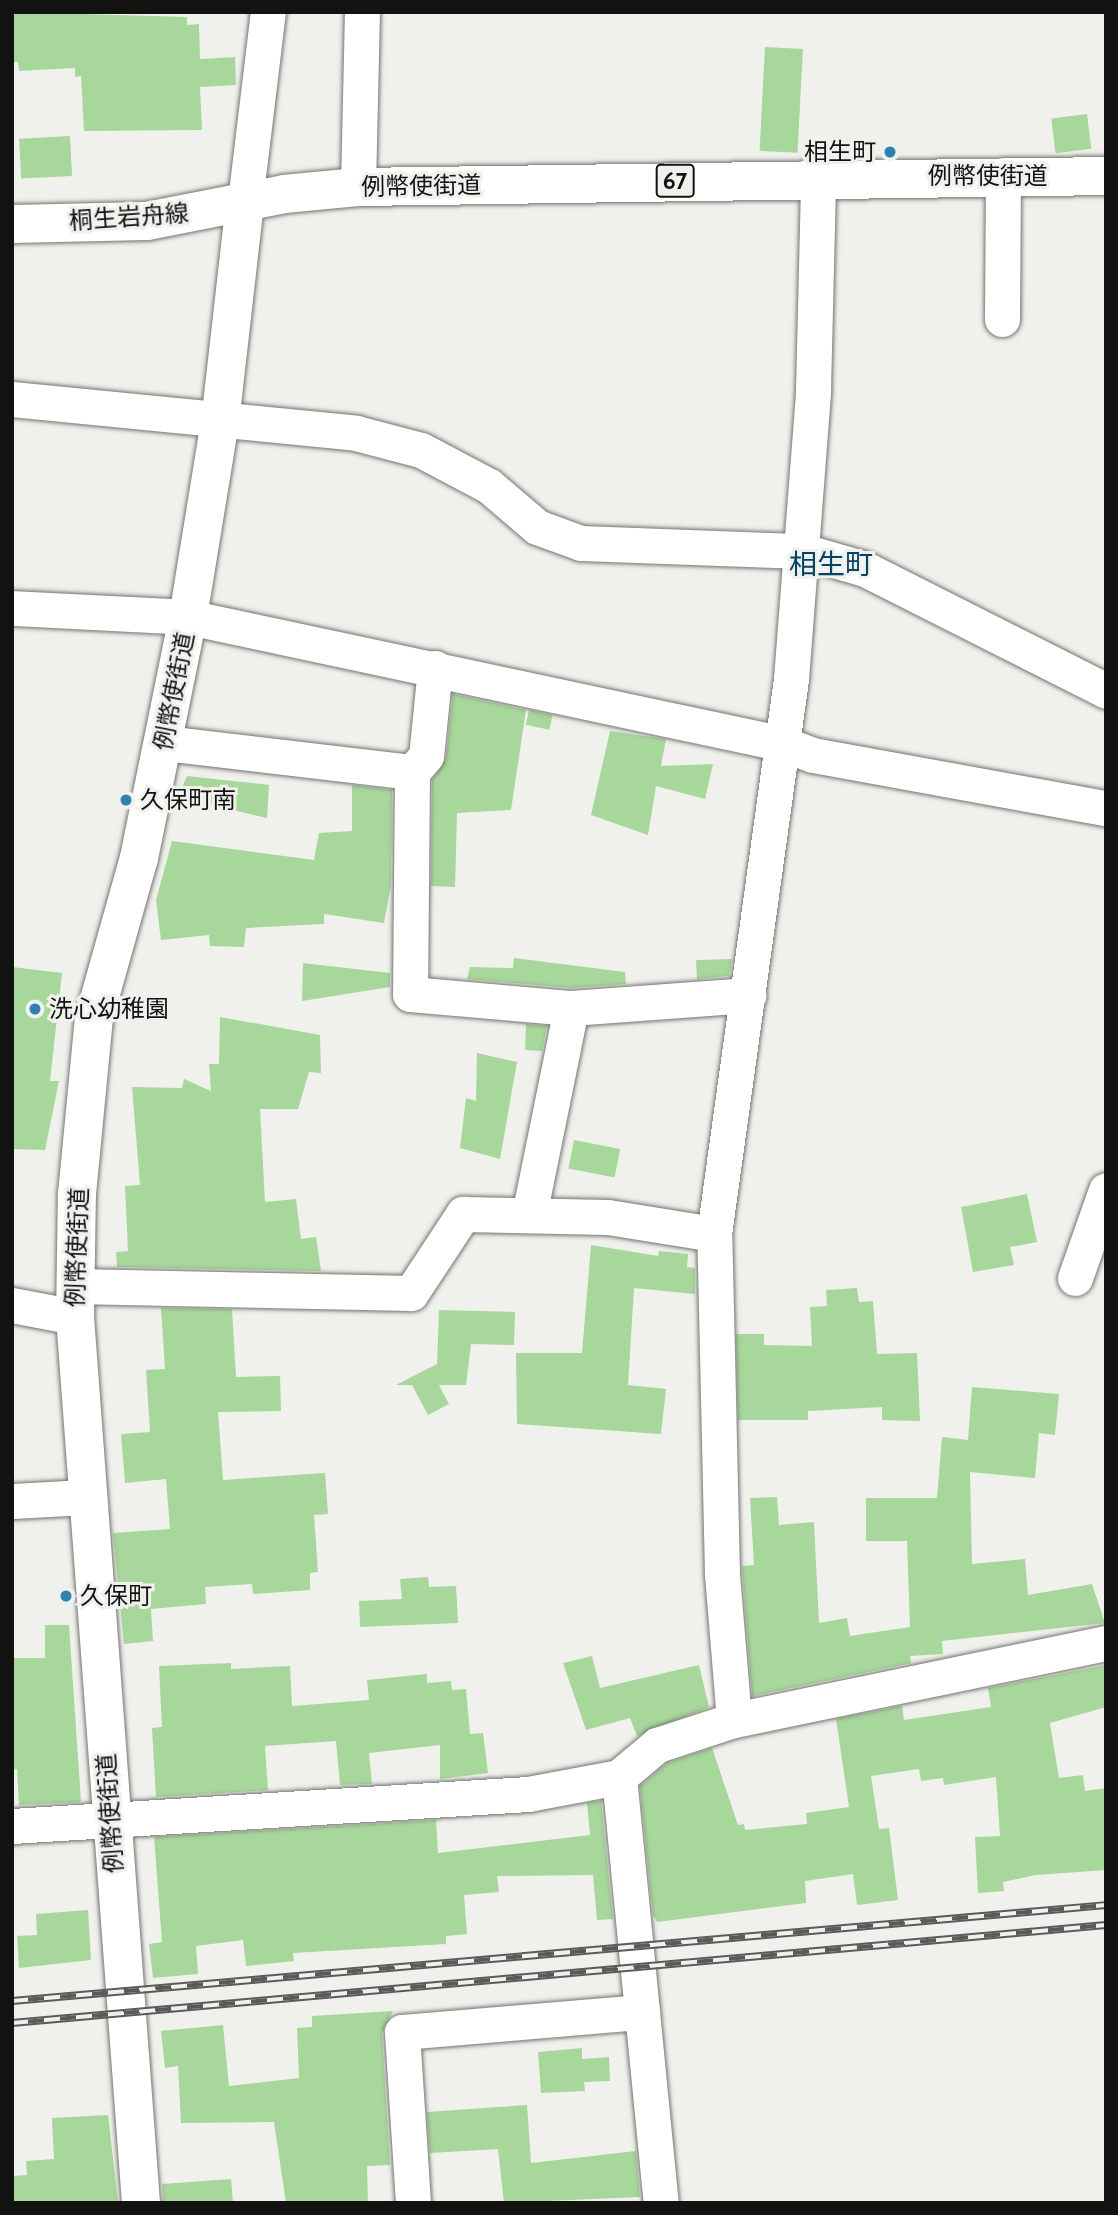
<!DOCTYPE html>
<html>
<head>
<meta charset="utf-8">
<style>
  body { margin:0 }
  #map { position:relative; width:1118px; height:2215px; overflow:hidden; background:#f0f1ec; font-family:Cabin,"Noto Sans JP",sans-serif }
  div>[style] { position:absolute }
  [style*='--x'] { left:calc(var(--x)*1px); top:calc(var(--y)*1px); width:calc(var(--w)*1px); rotate:calc(var(--a)*1deg) }
  .building>* { inset:0; background:#a7d79b; transform-origin:0 0 }
  .roads { filter:drop-shadow(0 0 2px #747570) drop-shadow(0 0 2px #747570) }
  .street>* { height:35px; margin:-17.5px; padding:0 17.5px; transform-origin:17.5px; border-radius:17.5px; background:#fff }
  .secondary>* { height:38px; margin:-19px; padding:0 19px; transform-origin:19px; border-radius:19px; background:#fff }
  .primary>* { height:38px; margin:-19px; padding:0 19px; transform-origin:19px; border-radius:19px; background:#fff }
  .rail>* { height:8px; margin-top:-4px; transform-origin:0; background:repeating-linear-gradient(90deg,#f0f1ec 0 16px,#5a5a58 0 32px); box-sizing:border-box; border-block:2px solid #5a5a58 }
  .dots>* { width:19px; height:19px; translate:-50% -50%; box-sizing:border-box; border:4px solid #f0f1ec; border-radius:50% }
  span { translate:-50% -50%; white-space:nowrap; text-align:center; line-height:1.15; -webkit-text-stroke:6px #f0f1ec; paint-order:stroke }
  .shield-label span { padding:2px 5px; background:#f0f1ec; border:2px solid; border-radius:5px; -webkit-text-stroke-width:0 }
  .shield-label { font-size:23px; color:#121211; font-weight:700 }
  .poi-label { font-size:24px; color:#121211 }
  .right { translate:-100% -50%; text-align:right }
  .left { translate:0 -50%; text-align:left }
  .street-label { font-size:24px; color:#121211 }
  .quarter-label { font-size:28px; color:#004463 }
  .frame { position:absolute; inset:0; border:14px solid #121211; pointer-events:none }
</style>
</head>
<body>
<div id="map">
  <div class="building">
    <i style="clip-path:polygon(12px 12px,187px 17px,187px 25px,199px 24px,200px 59px,235px 57px,236px 85px,200px 87px,202px 130px,84px 131px,81px 76px,75px 77px,75px 68px,19px 71px,18px 62px,12px 62px)"></i>
    <i style="left:765px;top:47px;width:38px;height:104px;rotate:3deg"></i>
    <i style="left:1087px;top:114px;width:35px;height:36px;rotate:83deg"></i>
    <i style="left:70px;top:136px;width:40px;height:51px;rotate:87deg"></i>
    <i style="clip-path:polygon(453px 694px,526px 710px,511px 810px,457px 813px,455px 887px,431px 886px,432px 780px,446px 758px)"></i>
    <i style="left:529px;top:710px;width:24px;height:15px;rotate:12deg"></i>
    <i style="clip-path:polygon(610px 731px,666px 739px,661px 766px,713px 764px,705px 799px,656px 786px,648px 835px,591px 815px)"></i>
    <i style="clip-path:polygon(187px 776px,269px 785px,267px 818px,178px 797px)"></i>
    <i style="clip-path:polygon(352px 785px,392px 790px,391px 885px,384px 923px,324px 914px,324px 924px,246px 928px,244px 947px,210px 946px,209px 935px,161px 940px,156px 900px,172px 841px,314px 860px,319px 833px,352px 831px)"></i>
    <i style="clip-path:polygon(514px 958px,625px 972px,626px 984px,571px 988px,467px 979px,470px 967px,513px 968px)"></i>
    <i style="clip-path:polygon(732px 959px,729px 976px,697px 979px,696px 960px)"></i>
    <i style="clip-path:polygon(303px 963px,390px 973px,390px 987px,302px 1001px)"></i>
    <i style="clip-path:polygon(12px 967px,62px 973px,50px 1081px,59px 1081px,45px 1150px,12px 1149px)"></i>
    <i style="clip-path:polygon(220px 1017px,320px 1035px,321px 1073px,309px 1072px,298px 1109px,260px 1109px,265px 1202px,296px 1199px,301px 1239px,316px 1237px,321px 1271px,117px 1267px,116px 1252px,128px 1251px,125px 1186px,140px 1185px,132px 1087px,182px 1088px,184px 1079px,211px 1091px,209px 1064px,219px 1064px)"></i>
    <i style="clip-path:polygon(526px 1024px,547px 1026px,542px 1051px,525px 1050px)"></i>
    <i style="clip-path:polygon(477px 1053px,517px 1062px,500px 1159px,460px 1148px,466px 1098px,476px 1101px)"></i>
    <i style="left:574px;top:1140px;width:47px;height:29px;rotate:11deg"></i>
    <i style="clip-path:polygon(1027px 1194px,1037px 1242px,1010px 1247px,1014px 1265px,973px 1272px,961px 1207px)"></i>
    <i style="clip-path:polygon(591px 1245px,658px 1256px,659px 1251px,688px 1254px,687px 1267px,695px 1268px,695px 1294px,634px 1288px,628px 1385px,666px 1389px,661px 1434px,517px 1424px,516px 1353px,582px 1353px)"></i>
    <i style="clip-path:polygon(857px 1288px,859px 1302px,873px 1301px,877px 1354px,917px 1353px,920px 1421px,882px 1420px,882px 1407px,808px 1411px,808px 1420px,738px 1420px,736px 1334px,764px 1334px,764px 1345px,812px 1346px,810px 1307px,827px 1306px,826px 1290px)"></i>
    <i style="clip-path:polygon(161px 1308px,232px 1309px,236px 1377px,280px 1376px,281px 1411px,218px 1412px,223px 1480px,325px 1473px,328px 1514px,314px 1515px,318px 1572px,310px 1573px,310px 1590px,253px 1594px,252px 1584px,205px 1587px,206px 1604px,151px 1609px,153px 1641px,124px 1644px,113px 1533px,170px 1529px,166px 1479px,125px 1483px,121px 1434px,150px 1432px,146px 1370px,165px 1369px)"></i>
    <i style="clip-path:polygon(439px 1310px,515px 1312px,514px 1345px,471px 1344px,466px 1385px,439px 1385px,449px 1404px,428px 1415px,412px 1385px,396px 1385px,437px 1364px)"></i>
    <i style="clip-path:polygon(972px 1387px,1059px 1394px,1055px 1435px,1039px 1433px,1035px 1478px,970px 1472px,972px 1564px,1025px 1559px,1028px 1595px,1092px 1584px,1105px 1623px,942px 1641px,943px 1654px,910px 1656px,911px 1663px,752px 1696px,742px 1566px,754px 1565px,750px 1498px,777px 1497px,779px 1525px,814px 1522px,819px 1623px,847px 1618px,850px 1636px,910px 1627px,907px 1541px,866px 1541px,866px 1498px,937px 1498px,942px 1437px,968px 1440px)"></i>
    <i style="clip-path:polygon(428px 1577px,429px 1587px,456px 1586px,458px 1623px,360px 1627px,359px 1601px,402px 1599px,400px 1579px)"></i>
    <i style="clip-path:polygon(45px 1625px,69px 1625px,81px 1802px,19px 1805px,17px 1769px,12px 1770px,13px 1658px,45px 1658px)"></i>
    <i style="clip-path:polygon(592px 1656px,600px 1688px,699px 1665px,709px 1707px,637px 1736px,630px 1718px,586px 1730px,563px 1663px)"></i>
    <i style="clip-path:polygon(231px 1663px,231px 1669px,290px 1666px,292px 1706px,369px 1700px,367px 1680px,427px 1674px,427px 1683px,451px 1681px,452px 1690px,466px 1689px,470px 1734px,483px 1733px,488px 1773px,440px 1779px,440px 1745px,369px 1753px,372px 1784px,340px 1785px,336px 1741px,265px 1746px,268px 1790px,156px 1797px,152px 1728px,162px 1727px,159px 1666px)"></i>
    <i style="clip-path:polygon(1106px 1665px,1106px 1707px,1050px 1723px,1059px 1778px,1083px 1775px,1085px 1791px,1106px 1788px,1106px 1870px,1036px 1875px,1003px 1882px,1004px 1891px,978px 1893px,975px 1837px,1000px 1836px,996px 1777px,944px 1785px,943px 1778px,921px 1781px,919px 1769px,871px 1776px,879px 1829px,889px 1828px,898px 1900px,857px 1905px,853px 1874px,805px 1881px,806px 1903px,657px 1922px,653px 1915px,640px 1786px,667px 1763px,712px 1748px,738px 1825px,744px 1824px,745px 1830px,807px 1824px,806px 1813px,849px 1807px,836px 1719px,902px 1706px,904px 1720px,991px 1707px,988px 1688px)"></i>
    <i style="clip-path:polygon(601px 1801px,613px 1919px,597px 1920px,593px 1875px,497px 1876px,499px 1892px,464px 1895px,467px 1934px,446px 1936px,446px 1944px,293px 1953px,294px 1961px,246px 1966px,243px 1940px,196px 1946px,198px 1974px,153px 1978px,149px 1944px,162px 1942px,154px 1837px,436px 1820px,438px 1853px,590px 1835px,587px 1803px)"></i>
    <i style="clip-path:polygon(88px 1910px,91px 1960px,19px 1968px,17px 1936px,37px 1935px,36px 1914px)"></i>
    <i style="clip-path:polygon(393px 2011px,382px 2033px,390px 2165px,367px 2166px,368px 2203px,286px 2203px,274px 2122px,181px 2123px,178px 2066px,165px 2068px,161px 2031px,223px 2025px,229px 2086px,299px 2078px,297px 2028px,312px 2027px,312px 2016px)"></i>
    <i style="clip-path:polygon(582px 2048px,582px 2059px,609px 2057px,610px 2081px,584px 2082px,585px 2091px,541px 2093px,538px 2052px)"></i>
    <i style="clip-path:polygon(527px 2105px,531px 2163px,636px 2151px,640px 2197px,504px 2203px,498px 2149px,430px 2153px,427px 2112px)"></i>
    <i style="clip-path:polygon(108px 2115px,118px 2201px,12px 2203px,12px 2176px,27px 2175px,26px 2161px,54px 2159px,52px 2118px)"></i>
    <i style="clip-path:polygon(231px 2179px,233px 2203px,163px 2203px,162px 2184px)"></i>
  </div>
  <div class="roads">
    <div class="street">
      <i style="--x:358;--y:187;--w:175;--a:-88.7"></i>
      <i style="--x:245;--y:201;--w:190;--a:-83.1"></i>
      <i style="--x:1002;--y:319;--w:144;--a:-89.6"></i>
      <i style="--x:12;--y:399;--w:346;--a:5.6"></i>
      <i style="--x:356;--y:433;--w:67;--a:14.7"></i>
      <i style="--x:421;--y:450;--w:77;--a:27.9"></i>
      <i style="--x:489;--y:486;--w:63;--a:40.5"></i>
      <i style="--x:537;--y:527;--w:47;--a:20"></i>
      <i style="--x:581;--y:543;--w:222;--a:2.1"></i>
      <i style="--x:803;--y:551;--w:65;--a:16.2"></i>
      <i style="--x:865;--y:569;--w:270;--a:26.8"></i>
      <i style="--x:12;--y:608;--w:176;--a:2.9"></i>
      <i style="--x:188;--y:617;--w:609;--a:12.03"></i>
      <i style="--x:784;--y:744;--w:31;--a:21"></i>
      <i style="--x:813;--y:755;--w:298;--a:10.3"></i>
      <i style="--x:435;--y:668;--w:88;--a:95.8"></i>
      <i style="--x:426;--y:756;--w:21;--a:131"></i>
      <i style="--x:412;--y:772;--w:222;--a:90.5"></i>
      <i style="--x:410;--y:994;--w:162;--a:5"></i>
      <i style="--x:571;--y:1008;--w:178;--a:-4.2"></i>
      <i style="--x:164;--y:743;--w:250;--a:6.7"></i>
      <i style="--x:529;--y:1215;--w:211;--a:-78.5"></i>
      <i style="--x:1075;--y:1278;--w:93;--a:-70.6"></i>
      <i style="--x:75;--y:1286;--w:336;--a:1.2"></i>
      <i style="--x:411;--y:1293;--w:95;--a:-56.6"></i>
      <i style="--x:463;--y:1214;--w:145;--a:1.2"></i>
      <i style="--x:608;--y:1217;--w:107;--a:9.1"></i>
      <i style="--x:12;--y:1305;--w:64;--a:10.8"></i>
      <i style="--x:12;--y:1501;--w:74;--a:-3.1"></i>
      <i style="--x:734;--y:1720;--w:146;--a:-94.7"></i>
      <i style="--x:722;--y:1574;--w:340;--a:-91.3"></i>
      <i style="--x:714;--y:1234;--w:560;--a:-82.1"></i>
      <i style="--x:791;--y:679;--w:290;--a:-85.6"></i>
      <i style="--x:813;--y:390;--w:212;--a:-88.6"></i>
      <i style="--x:619;--y:1777;--w:428;--a:84.4"></i>
      <i style="--x:12;--y:1826;--w:517;--a:-3.55"></i>
      <i style="--x:528;--y:1794;--w:93;--a:-10.6"></i>
      <i style="--x:619;--y:1777;--w:50;--a:-40.1"></i>
      <i style="--x:657;--y:1745;--w:81;--a:-18"></i>
      <i style="--x:734;--y:1720;--w:380;--a:-11.7"></i>
      <i style="--x:413;--y:2203;--w:171;--a:-93.7"></i>
      <i style="--x:402;--y:2032;--w:241;--a:-4.8"></i>
    </div>
    <div class="secondary">
      <i style="--x:141;--y:2203;--w:888;--a:-94.26"></i>
      <i style="--x:75;--y:1317;--w:123;--a:-89.1"></i>
      <i style="--x:77;--y:1194;--w:177;--a:-84.5"></i>
      <i style="--x:94;--y:1018;--w:166;--a:-74.3"></i>
      <i style="--x:139;--y:858;--w:246;--a:-78.5"></i>
      <i style="--x:188;--y:617;--w:198;--a:-80.7"></i>
      <i style="--x:220;--y:422;--w:222;--a:-83.5"></i>
    </div>
    <div class="primary">
      <i style="--x:12;--y:224;--w:135;--a:-1.3"></i>
      <i style="--x:147;--y:221;--w:140;--a:-11.1"></i>
      <i style="--x:284;--y:194;--w:74;--a:-5.4"></i>
      <i style="--x:358;--y:187;--w:748;--a:-0.84"></i>
    </div>
  </div>
  <div class="rail">
    <i style="--x:12;--y:2001;--w:1098;--a:-5.01"></i>
    <i style="--x:12;--y:2023;--w:1098;--a:-5.12"></i>
  </div>
  <div class="dots">
    <i style="left:890px;top:152px;background:#2c83b2"></i>
    <i style="left:126px;top:800px;background:#2c83b2"></i>
    <i style="left:35px;top:1009px;background:#2c83b2"></i>
    <i style="left:66px;top:1596px;background:#2c83b2"></i>
  </div>
  <div class="shield-label">
    <span style="left:675px;top:181px">67</span>
  </div>
  <div class="poi-label">
    <span class="right" style="left:876px;top:152px">相生町</span>
    <span class="left" style="left:140px;top:800px">久保町南</span>
    <span class="left" style="left:49px;top:1009px">洗心幼稚園</span>
    <span class="left" style="left:80px;top:1596px">久保町</span>
  </div>
  <div class="street-label">
    <span style="left:988px;top:176px">例幣使街道</span>
    <span style="left:421px;top:186px;rotate:-1deg">例幣使街道</span>
    <span style="left:129px;top:217px;rotate:-4deg">桐生岩舟線</span>
    <span style="left:174px;top:691px;rotate:-79deg">例幣使街道</span>
    <span style="left:77px;top:1247px;rotate:-88deg">例幣使街道</span>
    <span style="left:110px;top:1813px;rotate:-94deg">例幣使街道</span>
  </div>
  <div class="quarter-label">
    <span style="left:831px;top:564px">相生町</span>
  </div>
  <div class="frame"></div>
</div>
</body>
</html>
